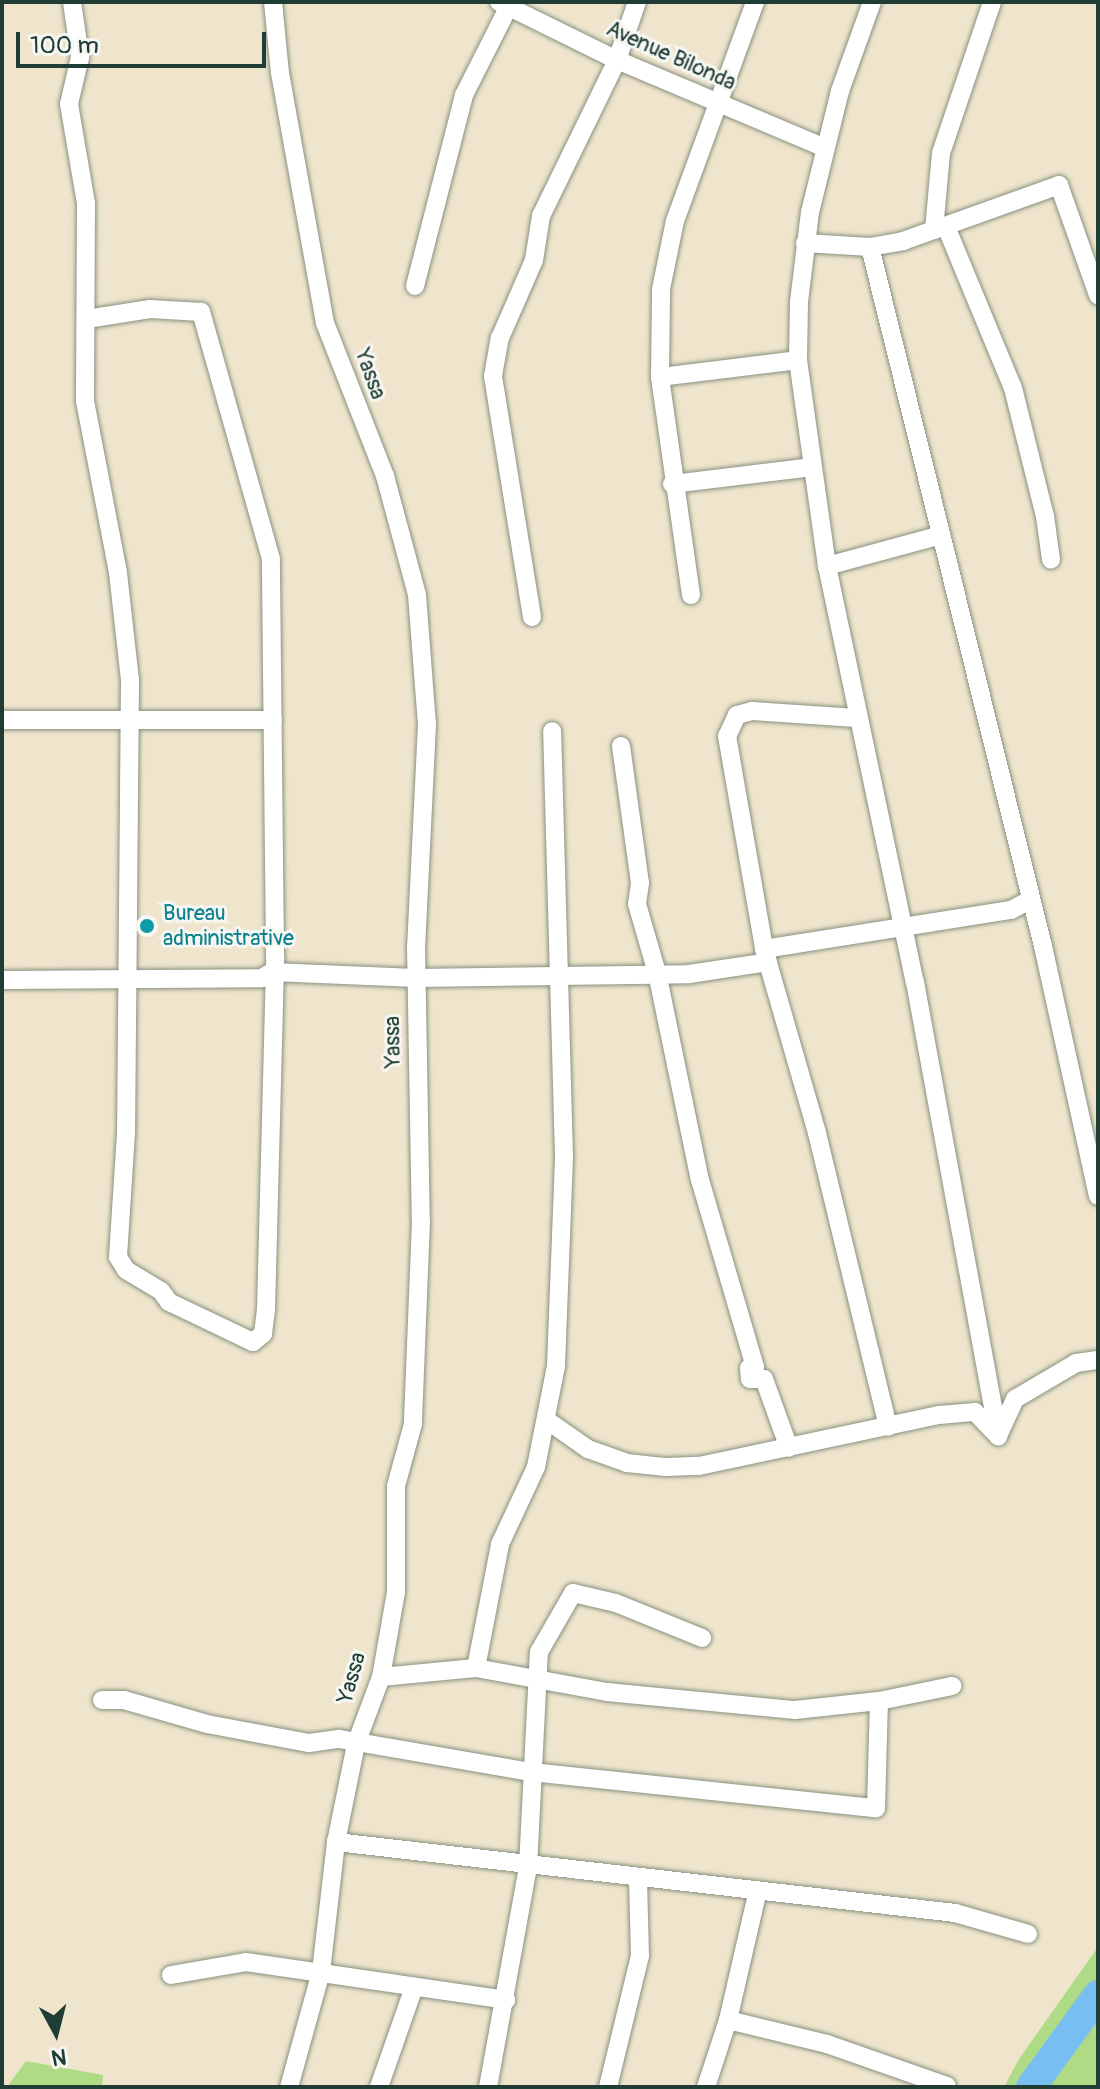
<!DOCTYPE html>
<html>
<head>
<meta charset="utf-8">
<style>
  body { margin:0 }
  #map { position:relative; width:1100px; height:2089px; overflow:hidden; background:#efe5cc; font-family:Pangolin,sans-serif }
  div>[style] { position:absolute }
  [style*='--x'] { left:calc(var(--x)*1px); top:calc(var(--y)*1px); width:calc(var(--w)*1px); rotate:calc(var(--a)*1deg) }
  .green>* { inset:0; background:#afdb87 }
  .river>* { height:30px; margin:-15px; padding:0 15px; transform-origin:15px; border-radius:15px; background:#78bef0 }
  .roads { filter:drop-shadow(0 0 2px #879180) drop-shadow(0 0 2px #879180) }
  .minor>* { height:18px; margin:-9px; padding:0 9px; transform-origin:9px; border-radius:9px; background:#fff }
  .dots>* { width:22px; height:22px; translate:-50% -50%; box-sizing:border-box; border:4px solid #f6f6f2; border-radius:50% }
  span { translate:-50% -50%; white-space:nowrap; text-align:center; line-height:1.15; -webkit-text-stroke:6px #f6f6f2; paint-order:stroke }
  .street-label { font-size:22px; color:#1f3d34 }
  .culture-label { font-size:22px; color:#0d838f }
  .left { translate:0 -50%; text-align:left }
  .frame { position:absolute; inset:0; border:4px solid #1f3d34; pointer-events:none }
  .north { position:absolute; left:16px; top:1993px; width:80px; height:80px; -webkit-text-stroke:6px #f6f6f2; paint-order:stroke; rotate:173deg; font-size:22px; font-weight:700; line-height:32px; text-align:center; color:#1f3d34 }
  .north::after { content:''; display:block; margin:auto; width:28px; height:36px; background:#1f3d34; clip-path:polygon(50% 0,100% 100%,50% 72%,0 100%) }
  .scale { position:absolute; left:16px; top:32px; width:250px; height:36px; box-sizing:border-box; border:4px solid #1f3d34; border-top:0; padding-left:10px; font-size:24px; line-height:28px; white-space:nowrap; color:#1f3d34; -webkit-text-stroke:6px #f6f6f2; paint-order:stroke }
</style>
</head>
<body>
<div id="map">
  <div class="green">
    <i style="clip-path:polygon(1098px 1947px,1098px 2087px,1004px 2087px,1019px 2059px)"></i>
    <i style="clip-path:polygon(26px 2061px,103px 2075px,102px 2087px,7px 2087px)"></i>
  </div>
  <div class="river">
    <i style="--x:1031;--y:2087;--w:114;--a:-53.9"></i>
  </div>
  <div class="roads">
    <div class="minor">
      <i style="--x:72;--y:2;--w:56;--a:81.7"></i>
      <i style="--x:80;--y:57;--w:48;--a:103.2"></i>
      <i style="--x:69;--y:104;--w:100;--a:80.3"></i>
      <i style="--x:86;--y:203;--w:198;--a:90.3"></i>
      <i style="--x:85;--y:401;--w:175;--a:79.1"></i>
      <i style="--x:118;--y:573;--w:108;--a:83.6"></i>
      <i style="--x:130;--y:680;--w:453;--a:90.5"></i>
      <i style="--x:126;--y:1133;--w:124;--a:93.7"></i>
      <i style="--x:118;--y:1257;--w:15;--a:58"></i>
      <i style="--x:126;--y:1270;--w:41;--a:31"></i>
      <i style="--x:161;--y:1291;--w:14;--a:54"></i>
      <i style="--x:169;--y:1302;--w:93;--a:25.5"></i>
      <i style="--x:253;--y:1342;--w:13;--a:-39"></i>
      <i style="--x:263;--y:1334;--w:24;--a:-83"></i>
      <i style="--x:266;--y:1310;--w:355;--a:-88.5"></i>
      <i style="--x:275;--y:955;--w:396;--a:-90.6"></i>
      <i style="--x:271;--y:559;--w:257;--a:-105.8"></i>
      <i style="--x:201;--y:312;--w:51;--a:-176.6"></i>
      <i style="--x:150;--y:309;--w:64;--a:171"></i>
      <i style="--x:273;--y:2;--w:71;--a:84.4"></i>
      <i style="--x:280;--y:73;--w:254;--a:79.8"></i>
      <i style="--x:325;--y:323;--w:164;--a:68.6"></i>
      <i style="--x:385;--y:476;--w:123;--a:74.9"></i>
      <i style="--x:417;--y:595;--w:129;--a:85.6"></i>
      <i style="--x:427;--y:724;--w:222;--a:92.8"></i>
      <i style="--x:416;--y:946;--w:275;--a:89"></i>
      <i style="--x:421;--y:1221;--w:203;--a:92.3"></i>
      <i style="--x:413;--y:1424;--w:64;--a:105.3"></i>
      <i style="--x:396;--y:1486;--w:106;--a:90"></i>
      <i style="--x:396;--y:1592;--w:86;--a:100"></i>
      <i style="--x:381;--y:1677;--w:72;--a:110.5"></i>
      <i style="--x:356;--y:1744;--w:100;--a:101.5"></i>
      <i style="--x:336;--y:1842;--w:131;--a:96.6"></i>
      <i style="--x:321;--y:1972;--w:119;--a:105.5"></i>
      <i style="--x:499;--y:2;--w:131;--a:26.2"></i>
      <i style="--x:617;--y:60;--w:226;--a:22.9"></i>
      <i style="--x:872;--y:2;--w:95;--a:109.8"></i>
      <i style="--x:840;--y:91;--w:125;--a:103.9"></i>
      <i style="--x:810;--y:212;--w:91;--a:97"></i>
      <i style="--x:799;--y:302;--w:58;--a:91"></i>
      <i style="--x:798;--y:360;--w:208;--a:82"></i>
      <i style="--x:827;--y:566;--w:425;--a:78.1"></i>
      <i style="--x:915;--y:982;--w:462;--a:79.6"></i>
      <i style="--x:947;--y:229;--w:172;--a:67.5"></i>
      <i style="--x:1013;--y:388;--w:132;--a:76"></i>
      <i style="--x:1045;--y:516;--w:44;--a:82.2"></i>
      <i style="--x:934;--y:230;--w:77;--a:-84.8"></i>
      <i style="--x:941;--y:153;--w:159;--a:-71.3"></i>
      <i style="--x:805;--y:243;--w:65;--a:3.5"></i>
      <i style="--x:870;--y:247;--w:34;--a:-10"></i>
      <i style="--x:903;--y:241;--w:166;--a:-19.7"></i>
      <i style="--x:1059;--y:185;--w:117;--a:70.5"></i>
      <i style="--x:870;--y:247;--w:720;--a:76.1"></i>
      <i style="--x:1043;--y:946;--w:256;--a:77.6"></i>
      <i style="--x:415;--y:286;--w:197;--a:-75.6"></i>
      <i style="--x:464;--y:95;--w:100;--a:-63.2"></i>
      <i style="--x:660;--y:377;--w:139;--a:-7"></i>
      <i style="--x:672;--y:484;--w:141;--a:-6.9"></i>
      <i style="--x:827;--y:566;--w:118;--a:-15.2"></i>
      <i style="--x:691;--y:595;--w:220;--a:-98.1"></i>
      <i style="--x:660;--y:377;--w:88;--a:-89.3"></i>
      <i style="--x:661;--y:289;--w:69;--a:-78.4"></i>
      <i style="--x:675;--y:221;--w:233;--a:-69.9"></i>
      <i style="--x:532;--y:617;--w:244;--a:-99.2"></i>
      <i style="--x:493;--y:376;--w:39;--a:-80"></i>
      <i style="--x:500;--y:338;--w:85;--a:-66.4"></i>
      <i style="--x:534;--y:260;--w:45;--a:-81"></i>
      <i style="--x:541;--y:216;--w:174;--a:-64"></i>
      <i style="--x:617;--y:60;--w:61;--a:-71"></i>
      <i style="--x:856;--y:718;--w:104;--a:-176.1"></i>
      <i style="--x:752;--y:711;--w:16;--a:165"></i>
      <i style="--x:737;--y:715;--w:23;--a:115"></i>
      <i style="--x:727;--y:736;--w:216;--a:80.1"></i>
      <i style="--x:764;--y:949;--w:191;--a:73.9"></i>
      <i style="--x:817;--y:1133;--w:302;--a:76.4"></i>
      <i style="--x:2;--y:720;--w:271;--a:0"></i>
      <i style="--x:621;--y:746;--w:138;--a:82.1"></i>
      <i style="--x:640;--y:883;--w:21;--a:98"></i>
      <i style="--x:637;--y:904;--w:72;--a:73.8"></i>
      <i style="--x:657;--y:973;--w:211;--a:78.3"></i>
      <i style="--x:700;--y:1180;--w:195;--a:73.6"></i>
      <i style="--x:755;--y:1367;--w:6;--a:171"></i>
      <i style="--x:749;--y:1368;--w:11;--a:85"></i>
      <i style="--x:750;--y:1379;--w:14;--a:0"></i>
      <i style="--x:764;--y:1379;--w:73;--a:70.1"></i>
      <i style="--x:764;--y:949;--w:250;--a:-9"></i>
      <i style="--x:1011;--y:910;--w:21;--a:-28"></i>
      <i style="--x:2;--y:980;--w:260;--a:-0.4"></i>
      <i style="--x:262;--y:978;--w:12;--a:-31"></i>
      <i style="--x:272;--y:972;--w:144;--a:2.4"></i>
      <i style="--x:416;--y:978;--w:273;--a:-0.8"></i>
      <i style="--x:689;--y:974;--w:80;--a:-8.6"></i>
      <i style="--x:548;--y:1421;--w:49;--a:35"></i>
      <i style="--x:588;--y:1449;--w:41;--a:19.7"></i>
      <i style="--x:627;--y:1463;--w:39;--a:6"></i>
      <i style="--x:666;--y:1467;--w:33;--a:-2"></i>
      <i style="--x:699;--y:1466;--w:245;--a:-12"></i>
      <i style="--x:939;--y:1415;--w:36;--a:-5"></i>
      <i style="--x:975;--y:1412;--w:33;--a:46"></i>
      <i style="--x:998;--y:1436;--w:41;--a:-65.3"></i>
      <i style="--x:1015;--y:1399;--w:71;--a:-30.5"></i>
      <i style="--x:1076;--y:1363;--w:22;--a:-8"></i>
      <i style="--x:476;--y:1668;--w:126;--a:-79"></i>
      <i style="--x:500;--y:1544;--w:85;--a:-64.9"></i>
      <i style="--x:536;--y:1467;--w:103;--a:-78.8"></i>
      <i style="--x:556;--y:1366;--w:210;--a:-87.8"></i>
      <i style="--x:564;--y:1156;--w:425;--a:-91.6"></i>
      <i style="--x:381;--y:1677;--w:95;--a:-5.4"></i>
      <i style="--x:476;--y:1668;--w:133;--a:10.4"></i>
      <i style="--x:607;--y:1692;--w:189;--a:5.5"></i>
      <i style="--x:795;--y:1710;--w:84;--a:-6.1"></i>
      <i style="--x:879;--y:1701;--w:75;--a:-11.6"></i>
      <i style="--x:102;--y:1700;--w:22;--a:0"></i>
      <i style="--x:124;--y:1700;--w:86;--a:16.1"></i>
      <i style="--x:207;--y:1724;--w:104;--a:10.6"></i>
      <i style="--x:309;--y:1743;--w:30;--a:-8"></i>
      <i style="--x:339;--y:1739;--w:195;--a:9.8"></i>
      <i style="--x:531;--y:1772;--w:347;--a:6"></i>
      <i style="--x:876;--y:1808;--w:107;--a:-88.4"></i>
      <i style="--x:336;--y:1842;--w:623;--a:6.54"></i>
      <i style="--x:955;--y:1913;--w:76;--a:16"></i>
      <i style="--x:171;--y:1975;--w:76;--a:-9.8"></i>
      <i style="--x:246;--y:1962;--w:263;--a:8.3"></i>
      <i style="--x:728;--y:2020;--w:102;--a:13.6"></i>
      <i style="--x:827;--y:2044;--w:127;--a:19.3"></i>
      <i style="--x:379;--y:2087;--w:106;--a:-70.7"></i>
      <i style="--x:488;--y:2087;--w:224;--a:-79.7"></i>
      <i style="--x:528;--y:1867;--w:215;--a:-87.1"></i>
      <i style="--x:539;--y:1652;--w:68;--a:-60"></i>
      <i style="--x:573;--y:1593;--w:44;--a:13.1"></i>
      <i style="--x:616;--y:1603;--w:93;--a:22.1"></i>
      <i style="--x:608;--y:2087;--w:135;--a:-76.3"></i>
      <i style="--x:640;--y:1956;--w:78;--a:-91.5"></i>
      <i style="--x:706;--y:2087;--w:71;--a:-71.8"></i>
      <i style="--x:728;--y:2020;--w:133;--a:-77"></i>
    </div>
  </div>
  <div class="dots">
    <i style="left:147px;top:926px;background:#0f9aa8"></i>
  </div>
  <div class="street-label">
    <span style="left:671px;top:56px;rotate:24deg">Avenue Bilonda</span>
    <span style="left:370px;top:374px;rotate:70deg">Yassa</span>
    <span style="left:393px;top:1042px;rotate:-91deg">Yassa</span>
    <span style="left:352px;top:1678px;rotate:-74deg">Yassa</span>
  </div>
  <div class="culture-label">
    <span class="left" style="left:163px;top:926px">Bureau<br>administrative</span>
  </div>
  <div class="frame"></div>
  <div class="north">N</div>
  <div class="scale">100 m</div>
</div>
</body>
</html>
